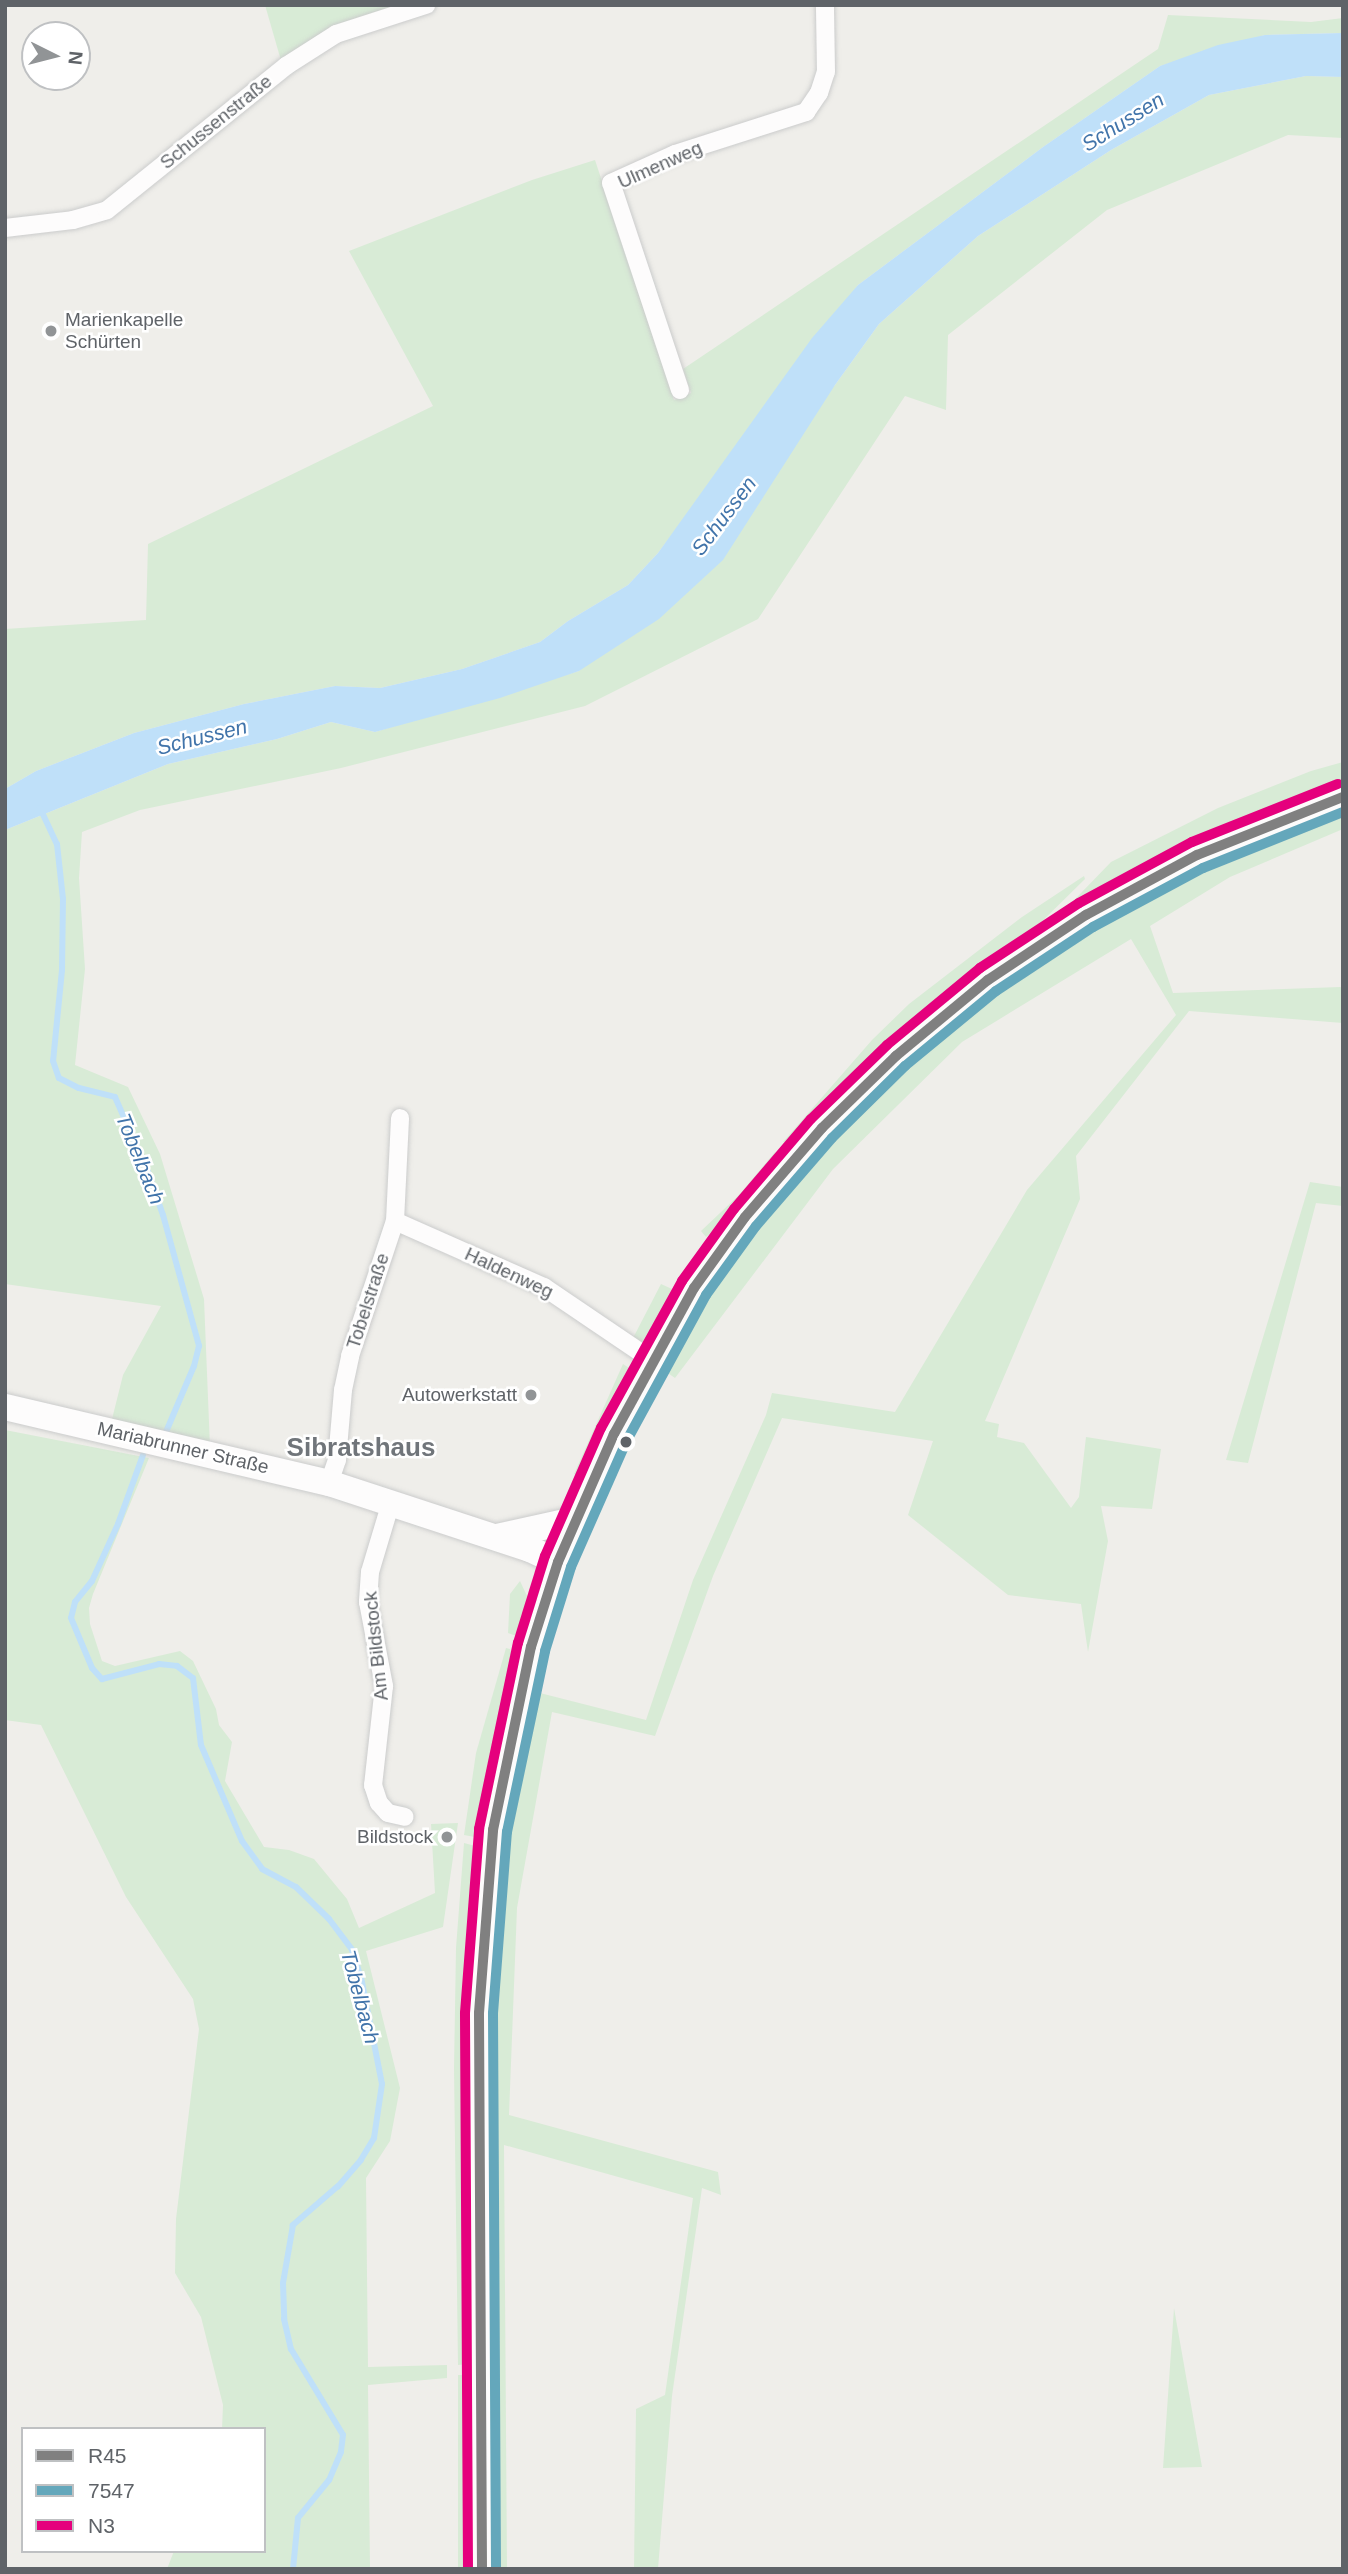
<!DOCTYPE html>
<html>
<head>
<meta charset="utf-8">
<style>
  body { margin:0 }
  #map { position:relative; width:1348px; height:2574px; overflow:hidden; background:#efeeea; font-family:Arial,sans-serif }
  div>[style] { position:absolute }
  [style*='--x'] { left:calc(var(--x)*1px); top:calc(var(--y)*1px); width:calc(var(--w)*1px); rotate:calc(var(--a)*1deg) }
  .green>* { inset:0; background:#d8ebd6 }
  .water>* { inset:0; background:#bfe0f9 }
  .stream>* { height:6px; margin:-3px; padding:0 3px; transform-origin:3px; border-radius:3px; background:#bfe0f9 }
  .roads { filter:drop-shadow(0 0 2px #cbcccc) drop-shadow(0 0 2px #cbcccc) }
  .street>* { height:18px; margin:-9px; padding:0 9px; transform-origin:9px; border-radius:9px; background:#fdfcfc }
  .secondary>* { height:26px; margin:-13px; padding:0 13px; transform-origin:13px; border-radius:13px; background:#fdfcfc }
  .bus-1>* { height:10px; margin:-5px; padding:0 5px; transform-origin:5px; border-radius:5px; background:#808080 }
  .bus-2>* { height:10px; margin:-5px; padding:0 5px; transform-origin:5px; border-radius:5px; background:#64a7bb }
  .bus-3>* { height:10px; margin:-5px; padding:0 5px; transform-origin:5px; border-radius:5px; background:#e5007d }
  .dots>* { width:19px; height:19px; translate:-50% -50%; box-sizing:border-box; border:4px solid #fff; border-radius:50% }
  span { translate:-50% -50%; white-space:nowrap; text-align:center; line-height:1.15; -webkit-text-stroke:5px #fff; paint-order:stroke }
  .street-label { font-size:19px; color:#5f6368 }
  .poi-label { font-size:19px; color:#5f6368 }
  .left { translate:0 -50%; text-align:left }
  .right { translate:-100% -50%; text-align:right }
  .water-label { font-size:21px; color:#4174aa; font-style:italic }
  .district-label { font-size:26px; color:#70757a; font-weight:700 }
  .frame { position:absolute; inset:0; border:7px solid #5f6368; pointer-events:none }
  .legend { position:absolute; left:21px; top:2427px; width:245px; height:126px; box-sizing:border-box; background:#fff; border:2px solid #bfc1c3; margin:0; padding:9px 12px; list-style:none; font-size:21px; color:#5f6368 }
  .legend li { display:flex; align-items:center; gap:14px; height:35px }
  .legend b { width:35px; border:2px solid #bfc1c3 }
  .north { position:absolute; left:21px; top:21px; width:70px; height:70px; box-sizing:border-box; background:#fff; border:2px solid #bfc1c3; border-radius:50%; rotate:96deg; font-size:19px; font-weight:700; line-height:28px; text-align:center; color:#5f6368 }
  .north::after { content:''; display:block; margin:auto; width:24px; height:32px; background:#919496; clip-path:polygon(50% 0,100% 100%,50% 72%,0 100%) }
</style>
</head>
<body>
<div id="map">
  <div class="green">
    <i style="clip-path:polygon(265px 5px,398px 5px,282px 64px)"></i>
    <i style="clip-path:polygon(1168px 15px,1311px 22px,1343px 18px,1343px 33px,1265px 35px,1160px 66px,1043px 147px,858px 285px,658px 553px,628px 585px,568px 621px,540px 642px,462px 669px,380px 688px,335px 686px,244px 704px,134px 733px,36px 771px,5px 789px,5px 629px,146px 620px,148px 544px,433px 406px,349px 251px,532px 180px,595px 160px,674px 400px,691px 393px,683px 369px,1158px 49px)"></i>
    <i style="clip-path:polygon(1306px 76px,1343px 77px,1343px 138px,1288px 135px,1107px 210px,948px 335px,946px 410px,905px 396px,758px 619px,585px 706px,341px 768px,140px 810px,82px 832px,79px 878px,85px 969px,75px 1065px,128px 1087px,160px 1154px,204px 1299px,210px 1447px,110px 1427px,123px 1375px,161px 1306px,5px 1284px,5px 830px,168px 764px,277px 739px,331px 722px,375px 732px,579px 671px,835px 385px,879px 324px,978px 236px,1111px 150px,1209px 95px)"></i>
    <i style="clip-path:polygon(1343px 762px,1343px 784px,1286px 803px,1123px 879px,1051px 924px,1111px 862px,1218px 808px,1311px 771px)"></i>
    <i style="clip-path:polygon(1343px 808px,1343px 829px,1230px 877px,1150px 926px,1173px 993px,1340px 987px,1343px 988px,1343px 1023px,1189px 1011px,1076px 1156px,1080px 1199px,985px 1421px,999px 1424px,997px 1437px,1024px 1443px,1071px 1508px,1079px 1497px,1086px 1437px,1161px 1449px,1152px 1509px,1101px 1506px,1108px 1541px,1088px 1652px,1081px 1604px,1008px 1595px,908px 1515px,933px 1441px,782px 1418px,713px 1576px,655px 1736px,552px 1712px,517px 1908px,509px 2115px,718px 2172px,721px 2195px,702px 2188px,672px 2396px,658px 2569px,634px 2569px,636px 2409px,665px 2395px,693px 2198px,504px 2145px,507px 2569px,495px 2569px,492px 2009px,502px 1870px,515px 1778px,536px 1692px,646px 1720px,693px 1580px,766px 1415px,772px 1393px,895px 1412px,1027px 1190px,1176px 1015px,1131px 939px,962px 1042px,833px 1169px,675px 1378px,662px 1369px,726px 1269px,783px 1194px,881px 1088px,935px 1039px,1075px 936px,1220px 860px,1325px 813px)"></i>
    <i style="clip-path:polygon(1084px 876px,1085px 879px,1021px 942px,876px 1060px,793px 1144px,783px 1142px,872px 1040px,909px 1004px,1022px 917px)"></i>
    <i style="clip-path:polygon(775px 1152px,779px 1155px,778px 1161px,741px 1205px,706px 1237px,701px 1231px,739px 1195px)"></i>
    <i style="clip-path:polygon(1310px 1182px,1343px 1187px,1343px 1206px,1316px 1203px,1248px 1463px,1226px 1460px)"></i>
    <i style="clip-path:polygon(661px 1284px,672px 1289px,648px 1341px,641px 1345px,632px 1340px)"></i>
    <i style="clip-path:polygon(623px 1364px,632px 1370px,578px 1476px,574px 1474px)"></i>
    <i style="clip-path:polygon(5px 1430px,149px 1458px,93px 1594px,89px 1608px,90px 1624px,102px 1661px,115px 1666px,180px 1651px,193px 1661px,216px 1709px,219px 1725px,232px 1742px,225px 1781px,264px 1847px,289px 1850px,314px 1859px,347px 1899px,359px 1928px,435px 1893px,431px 1824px,458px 1823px,443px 1927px,366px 1951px,400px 2088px,390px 2141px,366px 2178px,368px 2367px,447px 2365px,447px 2378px,368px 2385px,370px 2569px,167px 2569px,174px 2551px,264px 2551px,264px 2429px,222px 2429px,223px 2405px,201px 2317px,175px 2273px,176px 2219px,199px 2029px,193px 1999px,126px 1897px,41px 1725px,5px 1720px)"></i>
    <i style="clip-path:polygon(520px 1581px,527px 1596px,519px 1637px,508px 1633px,510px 1594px)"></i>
    <i style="clip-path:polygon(506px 1648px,510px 1649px,512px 1655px,480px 1838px,464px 1835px,476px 1753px)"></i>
    <i style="clip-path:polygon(464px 1843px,479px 1847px,469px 1963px,465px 2136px,468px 2364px,458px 2365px,454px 2069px,456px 1948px)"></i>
    <i style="clip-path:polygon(1174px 2308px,1190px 2399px,1202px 2467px,1163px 2468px)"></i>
    <i style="clip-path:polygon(458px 2375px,467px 2375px,469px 2569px,458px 2569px)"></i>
  </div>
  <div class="water">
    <i style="clip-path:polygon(1343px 33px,1343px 77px,1306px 76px,1209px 95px,1111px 150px,978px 236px,879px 324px,835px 385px,723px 560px,659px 619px,579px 671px,500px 698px,375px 732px,331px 722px,277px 739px,168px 764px,5px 830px,5px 789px,36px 771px,134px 733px,244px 704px,335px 686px,380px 688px,462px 669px,540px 642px,568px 621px,628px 585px,658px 553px,812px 338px,858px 285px,1043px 147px,1160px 66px,1218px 45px,1265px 35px)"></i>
  </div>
  <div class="stream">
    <i style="--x:40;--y:808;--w:40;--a:65"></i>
    <i style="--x:57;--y:844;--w:55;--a:83.8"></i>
    <i style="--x:63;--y:899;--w:71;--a:90.8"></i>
    <i style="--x:62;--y:970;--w:91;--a:95.6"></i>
    <i style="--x:53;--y:1061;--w:18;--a:71"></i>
    <i style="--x:59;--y:1078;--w:22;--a:27"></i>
    <i style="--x:79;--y:1088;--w:37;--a:14"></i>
    <i style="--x:115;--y:1097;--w:82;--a:66.3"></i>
    <i style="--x:148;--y:1172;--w:46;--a:70.8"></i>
    <i style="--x:163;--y:1215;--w:136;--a:74.6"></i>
    <i style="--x:199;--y:1346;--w:21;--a:104"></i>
    <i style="--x:194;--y:1366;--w:72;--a:113"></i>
    <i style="--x:143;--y:1455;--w:73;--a:109.9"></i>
    <i style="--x:118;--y:1524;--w:63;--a:114.5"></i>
    <i style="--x:92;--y:1581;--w:27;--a:129"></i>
    <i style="--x:75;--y:1602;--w:16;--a:104"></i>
    <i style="--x:71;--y:1618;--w:54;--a:67.2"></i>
    <i style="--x:92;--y:1668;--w:15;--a:48"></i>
    <i style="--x:102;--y:1679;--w:59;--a:-14.7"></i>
    <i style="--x:159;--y:1664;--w:18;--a:6"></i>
    <i style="--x:177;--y:1666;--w:20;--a:37"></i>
    <i style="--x:193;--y:1678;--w:67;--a:83.2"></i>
    <i style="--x:201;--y:1745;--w:104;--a:66.9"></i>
    <i style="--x:242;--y:1841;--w:34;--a:54"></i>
    <i style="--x:262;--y:1869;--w:38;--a:28"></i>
    <i style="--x:296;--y:1887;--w:46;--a:44.1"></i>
    <i style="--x:329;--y:1919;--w:39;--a:53"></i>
    <i style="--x:352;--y:1950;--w:28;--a:72"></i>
    <i style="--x:361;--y:1977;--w:109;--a:78.9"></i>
    <i style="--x:382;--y:2084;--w:55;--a:98.4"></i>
    <i style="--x:374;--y:2138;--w:26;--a:121"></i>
    <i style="--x:361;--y:2160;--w:35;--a:131"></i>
    <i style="--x:338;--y:2186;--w:60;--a:139.1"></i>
    <i style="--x:293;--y:2225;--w:59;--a:99.8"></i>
    <i style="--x:283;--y:2283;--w:36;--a:88"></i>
    <i style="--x:284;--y:2319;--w:31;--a:77"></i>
    <i style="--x:291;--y:2349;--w:100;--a:58.8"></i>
    <i style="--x:343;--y:2435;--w:17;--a:97"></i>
    <i style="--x:341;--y:2452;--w:30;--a:113"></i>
    <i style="--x:329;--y:2480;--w:49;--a:129.2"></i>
    <i style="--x:298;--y:2518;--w:51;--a:95.6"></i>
  </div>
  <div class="roads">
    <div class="street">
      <i style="--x:5;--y:228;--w:68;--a:-6.7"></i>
      <i style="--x:73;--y:220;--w:35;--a:-16"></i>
      <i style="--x:107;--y:210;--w:230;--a:-38.8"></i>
      <i style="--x:286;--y:66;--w:59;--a:-32.6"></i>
      <i style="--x:336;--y:34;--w:95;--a:-17.9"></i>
      <i style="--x:680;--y:390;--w:218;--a:-108.4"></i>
      <i style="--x:611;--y:183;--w:70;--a:-24.4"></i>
      <i style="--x:675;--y:154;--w:138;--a:-17.8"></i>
      <i style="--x:806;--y:112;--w:23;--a:-56"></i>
      <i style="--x:819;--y:93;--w:22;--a:-72"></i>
      <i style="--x:826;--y:72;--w:67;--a:-90.9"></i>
      <i style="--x:395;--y:1221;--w:163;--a:23.9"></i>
      <i style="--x:544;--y:1287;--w:130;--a:34.1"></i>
      <i style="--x:329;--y:1483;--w:24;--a:-71"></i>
      <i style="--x:337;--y:1460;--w:70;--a:-85.1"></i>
      <i style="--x:343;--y:1390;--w:35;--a:-78"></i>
      <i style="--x:350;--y:1356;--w:142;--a:-71.6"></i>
      <i style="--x:395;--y:1221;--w:103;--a:-87.2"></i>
      <i style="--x:391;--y:1502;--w:73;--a:106.7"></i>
      <i style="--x:370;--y:1572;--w:30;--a:94"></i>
      <i style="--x:368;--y:1602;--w:86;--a:79.2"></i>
      <i style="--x:384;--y:1686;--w:100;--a:96.3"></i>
      <i style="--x:373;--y:1785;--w:19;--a:72"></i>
      <i style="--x:379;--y:1803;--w:13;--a:48"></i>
      <i style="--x:388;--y:1813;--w:17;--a:13"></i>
    </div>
    <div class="secondary">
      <i style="--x:5;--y:1407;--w:333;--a:13.2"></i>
      <i style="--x:329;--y:1483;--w:212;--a:18.2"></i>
      <i style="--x:530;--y:1549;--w:31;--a:25"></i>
      <i style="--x:497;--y:1537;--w:79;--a:-12.4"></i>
      <i style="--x:482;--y:2569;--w:556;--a:-90.31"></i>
      <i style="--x:479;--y:2013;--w:184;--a:-85.6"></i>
      <i style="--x:493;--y:1830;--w:187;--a:-78.3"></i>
      <i style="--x:531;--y:1647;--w:89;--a:-72.4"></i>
      <i style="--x:558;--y:1562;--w:140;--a:-66.4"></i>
      <i style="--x:614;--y:1434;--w:166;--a:-61.3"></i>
      <i style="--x:694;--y:1288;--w:87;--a:-54.3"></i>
      <i style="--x:745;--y:1217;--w:118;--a:-49.1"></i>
      <i style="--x:822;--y:1128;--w:103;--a:-44.2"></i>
      <i style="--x:896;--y:1056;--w:119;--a:-39.6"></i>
      <i style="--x:988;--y:980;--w:118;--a:-33.6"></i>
      <i style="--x:1086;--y:915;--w:126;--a:-28.4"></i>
      <i style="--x:1197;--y:855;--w:157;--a:-21.7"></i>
    </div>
  </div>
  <div class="bus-1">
    <i style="--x:482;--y:2569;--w:556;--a:-90.31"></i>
    <i style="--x:479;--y:2013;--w:184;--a:-85.6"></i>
    <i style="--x:493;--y:1830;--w:187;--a:-78.3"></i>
    <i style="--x:531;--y:1647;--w:89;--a:-72.4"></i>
    <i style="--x:558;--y:1562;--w:140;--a:-66.4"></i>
    <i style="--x:614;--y:1434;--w:166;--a:-61.3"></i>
    <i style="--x:694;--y:1288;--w:87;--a:-54.3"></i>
    <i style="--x:745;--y:1217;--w:118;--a:-49.1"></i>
    <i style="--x:822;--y:1128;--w:103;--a:-44.2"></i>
    <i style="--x:896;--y:1056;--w:119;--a:-39.6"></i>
    <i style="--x:988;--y:980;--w:118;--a:-33.6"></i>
    <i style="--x:1086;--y:915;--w:126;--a:-28.4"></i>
    <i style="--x:1197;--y:855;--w:157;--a:-21.7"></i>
  </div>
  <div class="bus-2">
    <i style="--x:496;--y:2569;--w:556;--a:-90.31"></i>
    <i style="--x:493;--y:2013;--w:182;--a:-85.6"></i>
    <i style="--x:507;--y:1832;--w:185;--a:-78.1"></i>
    <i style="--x:545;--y:1651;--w:88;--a:-72.8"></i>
    <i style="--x:571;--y:1567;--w:139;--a:-66.2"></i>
    <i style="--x:627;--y:1440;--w:165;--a:-61.4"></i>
    <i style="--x:706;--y:1295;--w:85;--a:-54.1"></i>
    <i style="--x:756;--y:1226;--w:116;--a:-49.2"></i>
    <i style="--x:832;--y:1138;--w:103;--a:-44.6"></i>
    <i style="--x:905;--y:1066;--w:118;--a:-39.5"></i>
    <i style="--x:996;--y:991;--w:116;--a:-33.4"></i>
    <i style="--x:1093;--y:927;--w:125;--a:-28.2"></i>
    <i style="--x:1203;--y:868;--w:151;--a:-21.8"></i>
  </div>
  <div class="bus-3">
    <i style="--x:468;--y:2569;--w:556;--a:-90.31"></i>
    <i style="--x:465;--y:2013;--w:185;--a:-85.6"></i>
    <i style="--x:479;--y:1829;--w:190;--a:-78.2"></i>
    <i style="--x:518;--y:1643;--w:91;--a:-72.8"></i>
    <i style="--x:545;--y:1556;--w:140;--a:-66.4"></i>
    <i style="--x:601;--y:1428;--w:168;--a:-61.1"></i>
    <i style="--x:682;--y:1281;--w:89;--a:-54.2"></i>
    <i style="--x:734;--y:1209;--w:118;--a:-49.5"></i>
    <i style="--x:811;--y:1119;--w:106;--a:-44.2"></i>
    <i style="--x:887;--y:1045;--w:121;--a:-39.6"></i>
    <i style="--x:980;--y:968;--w:118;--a:-33.3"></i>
    <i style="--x:1079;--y:903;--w:128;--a:-28.4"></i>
    <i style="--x:1192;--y:842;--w:157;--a:-21.7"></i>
  </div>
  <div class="dots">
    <i style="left:51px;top:331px;background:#919496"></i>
    <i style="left:531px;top:1395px;background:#919496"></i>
    <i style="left:626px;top:1442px;background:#5f6368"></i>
    <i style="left:447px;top:1837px;background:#919496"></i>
  </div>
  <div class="street-label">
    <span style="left:216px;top:122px;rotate:-39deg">Schussenstraße</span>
    <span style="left:660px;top:165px;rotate:-24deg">Ulmenweg</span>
    <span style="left:509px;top:1273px;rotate:25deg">Haldenweg</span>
    <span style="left:368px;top:1301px;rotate:-72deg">Tobelstraße</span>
    <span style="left:183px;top:1448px;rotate:13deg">Mariabrunner Straße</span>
    <span style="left:376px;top:1646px;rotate:-96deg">Am Bildstock</span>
  </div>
  <div class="poi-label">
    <span class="left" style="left:65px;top:331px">Marienkapelle<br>Schürten</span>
    <span class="right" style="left:517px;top:1395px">Autowerkstatt</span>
    <span class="right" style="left:433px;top:1837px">Bildstock</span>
  </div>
  <div class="water-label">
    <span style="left:1123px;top:122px;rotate:-32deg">Schussen</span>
    <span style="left:724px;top:516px;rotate:-53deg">Schussen</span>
    <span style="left:202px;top:737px;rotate:-14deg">Schussen</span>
    <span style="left:140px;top:1159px;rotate:68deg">Tobelbach</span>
    <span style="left:360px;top:1997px;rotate:75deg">Tobelbach</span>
  </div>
  <div class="district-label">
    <span style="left:361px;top:1448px">Sibratshaus</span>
  </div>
  <div class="frame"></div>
  <ul class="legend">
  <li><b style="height:9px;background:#808080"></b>R45</li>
  <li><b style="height:9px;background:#64a7bb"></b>7547</li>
  <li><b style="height:9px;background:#e5007d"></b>N3</li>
  </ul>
  <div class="north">N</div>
</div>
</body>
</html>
